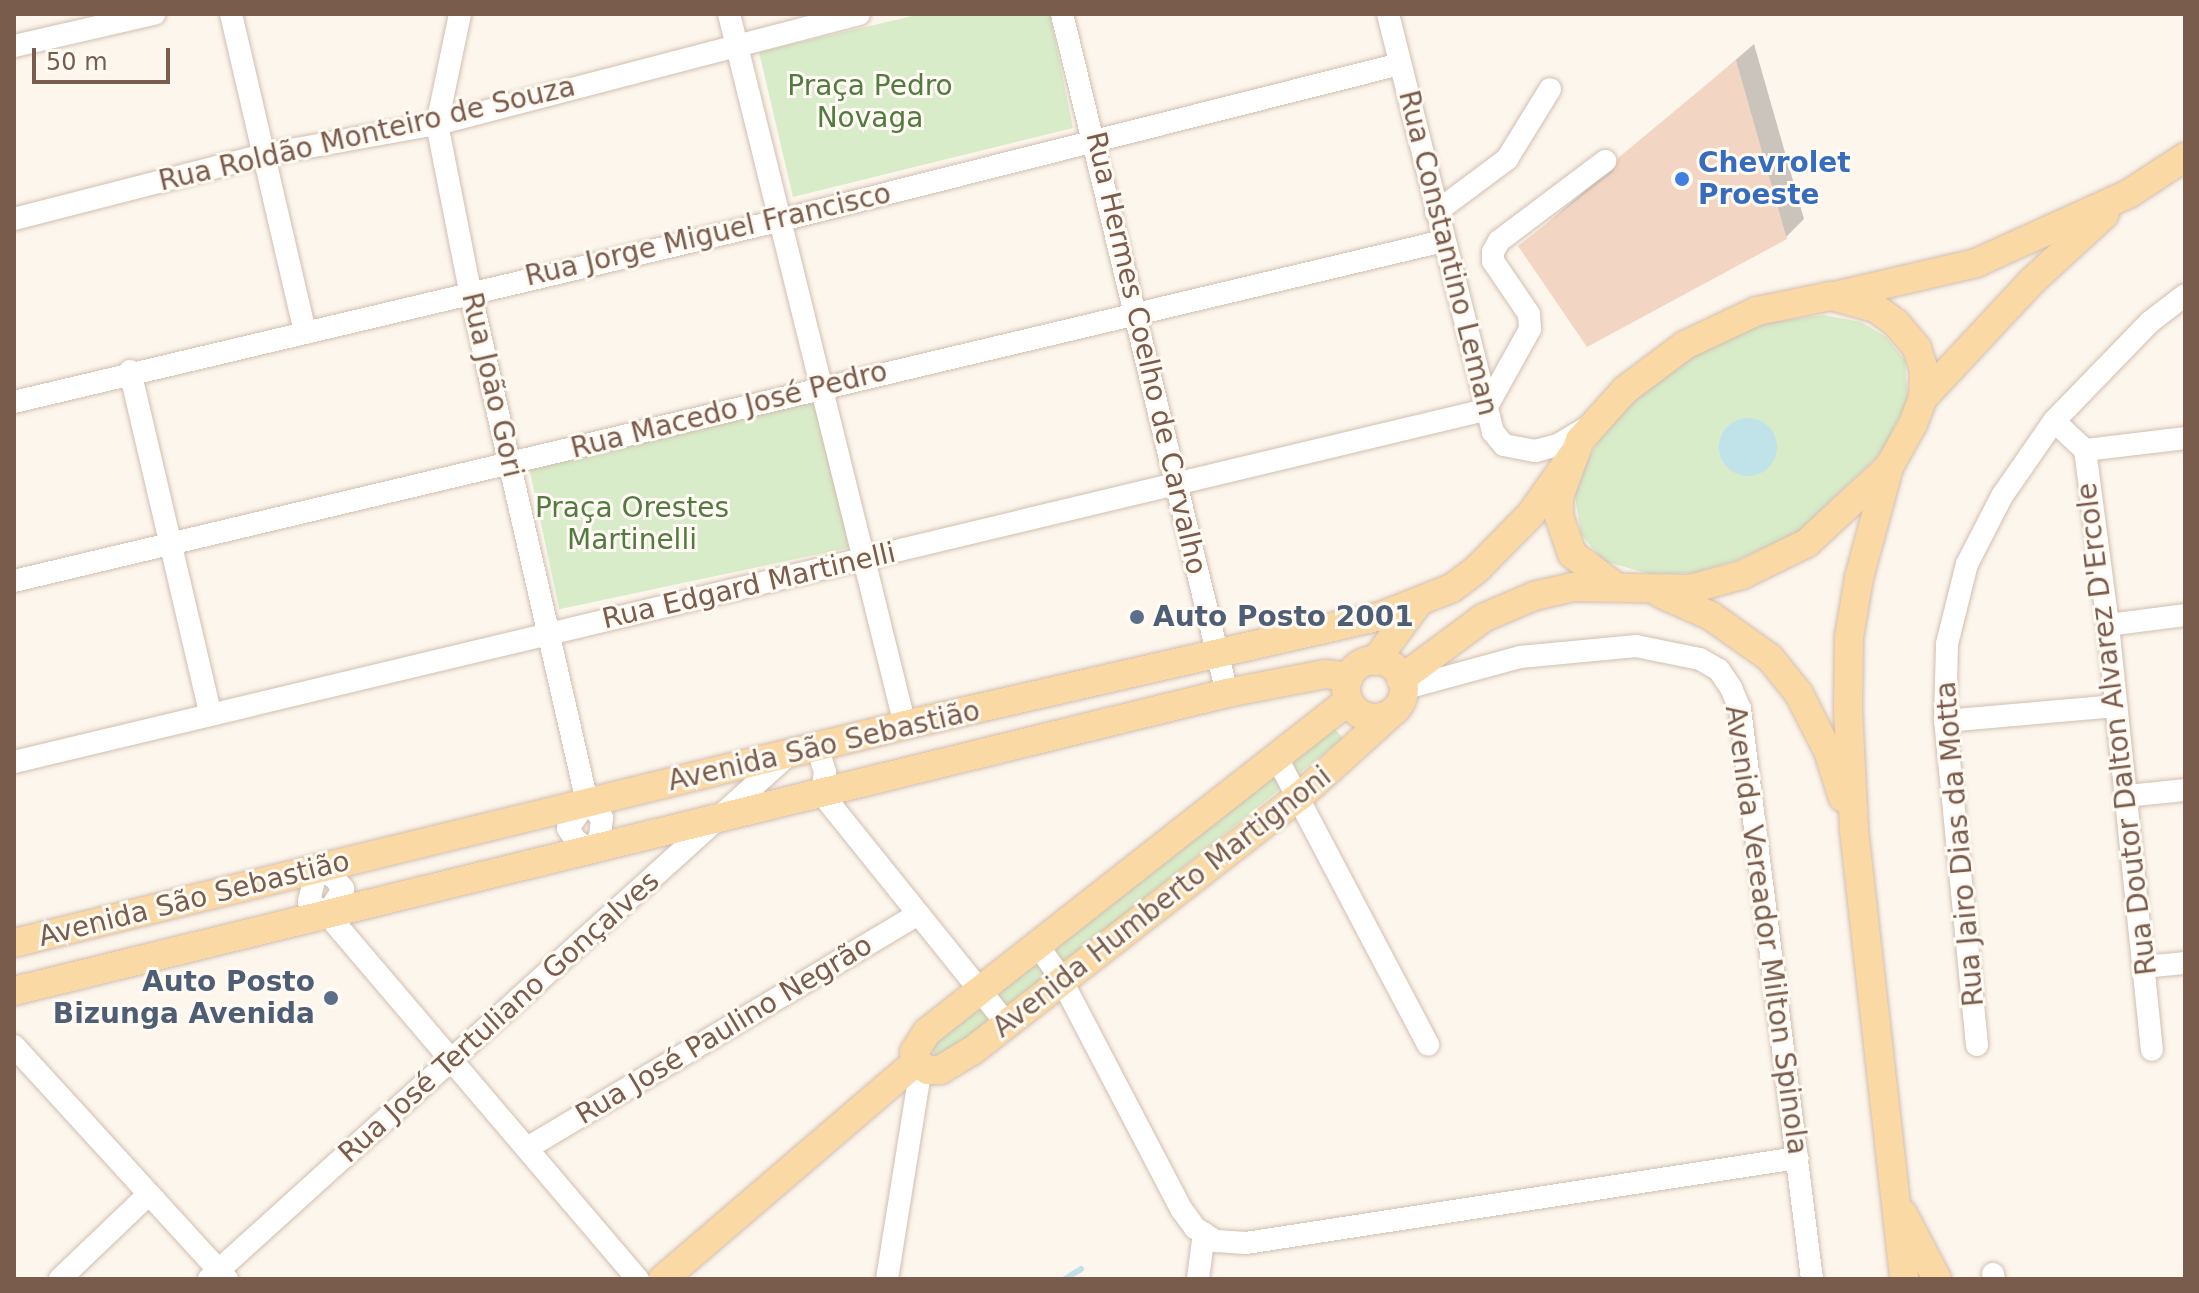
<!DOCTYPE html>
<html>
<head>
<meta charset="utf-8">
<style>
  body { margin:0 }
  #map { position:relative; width:2199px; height:1293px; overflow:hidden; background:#fdf6ec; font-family:"DejaVu Sans",sans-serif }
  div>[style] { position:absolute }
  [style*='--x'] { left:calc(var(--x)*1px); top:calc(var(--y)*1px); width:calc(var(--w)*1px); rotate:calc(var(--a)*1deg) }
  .green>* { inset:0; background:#d8ecc9; transform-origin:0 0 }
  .water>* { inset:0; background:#bfe3e8 }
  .round { border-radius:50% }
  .shadow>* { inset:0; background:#0003 }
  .stream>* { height:6px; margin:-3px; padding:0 3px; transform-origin:3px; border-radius:3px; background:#bfe3e8 }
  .building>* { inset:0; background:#f3d5c3 }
  .roads { filter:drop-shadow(0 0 2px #d1beb0) drop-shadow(0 0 2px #d1beb0) }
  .minor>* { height:22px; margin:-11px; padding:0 11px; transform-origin:11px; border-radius:11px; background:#fff }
  .major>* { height:28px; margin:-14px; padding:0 14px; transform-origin:14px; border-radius:14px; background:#fbd9a5 }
  .major>.ring { margin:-14px; padding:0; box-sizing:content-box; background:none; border:28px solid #fbd9a5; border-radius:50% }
  .dots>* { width:22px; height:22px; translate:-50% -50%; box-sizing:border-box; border:4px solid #fffaf3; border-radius:50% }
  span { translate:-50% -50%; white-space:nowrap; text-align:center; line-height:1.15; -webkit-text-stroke:6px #fffaf3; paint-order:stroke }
  .park-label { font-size:28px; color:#537a41 }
  .street-label { font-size:28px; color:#7a5c4d }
  .shop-label { font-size:28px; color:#366cbe; font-weight:700 }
  .left { translate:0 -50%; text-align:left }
  .service-label { font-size:28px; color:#4e5e75; font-weight:700 }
  .right { translate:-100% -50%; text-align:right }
  .frame { position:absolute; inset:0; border:16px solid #7a5c4d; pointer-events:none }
  .scale { position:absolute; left:32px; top:48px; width:138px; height:36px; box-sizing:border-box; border:4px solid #7a5c4d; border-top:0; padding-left:10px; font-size:24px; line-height:28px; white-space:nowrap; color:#7a5c4d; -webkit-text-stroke:6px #fffaf3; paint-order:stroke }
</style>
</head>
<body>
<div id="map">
  <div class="green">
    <i style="clip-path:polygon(921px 14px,1050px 14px,1073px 128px,793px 197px,759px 52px)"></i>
    <i style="clip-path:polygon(1823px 315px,1861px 322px,1886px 337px,1905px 360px,1908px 400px,1882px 452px,1798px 532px,1737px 560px,1693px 573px,1650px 574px,1603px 561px,1581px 534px,1575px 496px,1581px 471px,1600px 439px,1633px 400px,1687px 357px,1757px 324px)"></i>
    <i style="left:817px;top:398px;width:153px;height:296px;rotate:78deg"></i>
    <i style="clip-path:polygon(1332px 726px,1343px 738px,946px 1059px,937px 1060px,932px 1050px,937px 1042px)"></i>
  </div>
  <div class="water">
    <i class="round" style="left:1719px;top:418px;width:58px;height:58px"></i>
  </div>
  <div class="shadow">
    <i style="clip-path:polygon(1754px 44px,1804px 219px,1786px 237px,1521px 246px)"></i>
  </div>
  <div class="stream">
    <i style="--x:1065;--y:1279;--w:19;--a:-32"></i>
  </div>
  <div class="building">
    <i style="clip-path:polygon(1736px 60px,1787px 239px,1587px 347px,1518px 246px,1613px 172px,1618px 158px)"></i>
  </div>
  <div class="roads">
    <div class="minor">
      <i style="--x:231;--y:14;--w:326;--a:76.9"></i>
      <i style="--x:460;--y:14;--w:112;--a:101.8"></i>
      <i style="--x:437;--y:124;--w:170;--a:78.8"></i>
      <i style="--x:470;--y:291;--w:524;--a:77.1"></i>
      <i style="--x:729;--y:14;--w:732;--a:76.1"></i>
      <i style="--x:1062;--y:14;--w:699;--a:76.34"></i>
      <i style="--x:1388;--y:14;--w:431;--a:75.9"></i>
      <i style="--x:1493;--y:432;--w:17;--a:50"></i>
      <i style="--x:1504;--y:445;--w:32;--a:11"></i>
      <i style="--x:1535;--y:451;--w:24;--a:-15"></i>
      <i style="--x:1558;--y:445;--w:35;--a:-31"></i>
      <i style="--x:14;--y:46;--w:144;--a:-12.9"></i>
      <i style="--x:1436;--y:212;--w:89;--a:-36.7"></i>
      <i style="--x:1507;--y:159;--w:82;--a:-58.4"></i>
      <i style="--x:14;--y:219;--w:257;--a:-14.4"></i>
      <i style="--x:263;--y:155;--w:177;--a:-10.1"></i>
      <i style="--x:437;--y:124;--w:436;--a:-14.6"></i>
      <i style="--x:130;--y:371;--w:353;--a:76.8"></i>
      <i style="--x:14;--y:402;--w:789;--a:-13.33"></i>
      <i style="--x:782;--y:220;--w:637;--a:-14.17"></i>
      <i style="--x:1485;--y:410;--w:93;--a:-60.9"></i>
      <i style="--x:1530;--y:329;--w:15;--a:-94"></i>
      <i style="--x:1529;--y:314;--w:64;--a:-124.2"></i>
      <i style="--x:1493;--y:261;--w:9;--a:-90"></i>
      <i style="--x:1493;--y:252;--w:13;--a:-61"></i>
      <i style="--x:1499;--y:241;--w:133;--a:-37"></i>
      <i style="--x:2054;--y:421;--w:42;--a:43.1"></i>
      <i style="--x:2085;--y:450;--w:177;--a:82.5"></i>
      <i style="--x:2108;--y:625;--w:427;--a:84.1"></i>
      <i style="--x:2085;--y:450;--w:101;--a:-6.8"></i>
      <i style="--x:14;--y:581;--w:1469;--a:-13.38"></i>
      <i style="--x:2108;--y:625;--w:78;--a:-7.4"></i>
      <i style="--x:1403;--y:689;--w:121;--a:-15.3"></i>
      <i style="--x:1520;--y:657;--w:117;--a:-5.4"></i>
      <i style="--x:1636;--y:646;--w:65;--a:11.5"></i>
      <i style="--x:1700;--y:659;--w:22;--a:30"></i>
      <i style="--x:1719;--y:670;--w:22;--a:56"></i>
      <i style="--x:1731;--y:688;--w:23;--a:67"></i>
      <i style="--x:1740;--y:709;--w:575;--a:82.8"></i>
      <i style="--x:1945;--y:721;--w:172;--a:-5"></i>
      <i style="--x:817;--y:747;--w:26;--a:72"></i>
      <i style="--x:825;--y:772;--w:22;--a:98"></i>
      <i style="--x:822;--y:794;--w:294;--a:51.2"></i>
      <i style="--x:1277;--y:758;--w:324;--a:62.2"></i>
      <i style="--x:14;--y:762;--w:1513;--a:-13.46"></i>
      <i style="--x:2127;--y:796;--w:58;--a:-5.9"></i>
      <i style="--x:587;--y:802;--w:22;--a:47"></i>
      <i style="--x:602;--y:818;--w:19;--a:96"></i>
      <i style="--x:600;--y:837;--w:16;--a:125"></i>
      <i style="--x:591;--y:850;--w:17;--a:-149"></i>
      <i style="--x:576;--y:841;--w:15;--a:-122"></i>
      <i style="--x:568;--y:828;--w:32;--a:-54"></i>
      <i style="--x:327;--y:914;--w:30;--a:-57"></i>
      <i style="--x:343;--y:889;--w:15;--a:-127"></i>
      <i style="--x:334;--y:877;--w:19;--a:-155"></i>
      <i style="--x:317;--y:869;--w:34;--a:104"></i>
      <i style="--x:309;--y:902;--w:22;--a:34"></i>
      <i style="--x:327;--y:914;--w:480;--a:49.6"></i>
      <i style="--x:1039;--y:947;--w:39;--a:55"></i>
      <i style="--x:1061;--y:979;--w:261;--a:62.4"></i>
      <i style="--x:1182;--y:1210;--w:22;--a:54"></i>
      <i style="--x:1195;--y:1228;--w:25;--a:32"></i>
      <i style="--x:1216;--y:1241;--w:30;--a:4"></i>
      <i style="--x:1246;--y:1243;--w:558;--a:-8.77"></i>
      <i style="--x:2144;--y:967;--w:41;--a:-5.6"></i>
      <i style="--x:1977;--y:1045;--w:326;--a:-95.6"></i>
      <i style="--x:1945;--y:721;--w:77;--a:-88.5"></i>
      <i style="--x:1947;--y:644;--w:82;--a:-76"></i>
      <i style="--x:1967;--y:564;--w:76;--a:-62.8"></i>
      <i style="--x:2002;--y:496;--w:91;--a:-55.3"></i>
      <i style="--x:2054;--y:421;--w:138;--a:-45.9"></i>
      <i style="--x:2150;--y:322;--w:44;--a:-37.6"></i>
      <i style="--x:14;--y:1046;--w:316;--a:47.6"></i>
      <i style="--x:529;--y:1147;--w:453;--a:-30.9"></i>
      <i style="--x:1993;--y:1274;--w:5;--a:79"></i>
      <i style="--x:60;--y:1279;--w:123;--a:-43.7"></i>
      <i style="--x:209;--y:1279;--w:782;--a:-42.15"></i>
      <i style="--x:887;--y:1279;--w:215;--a:-80.9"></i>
      <i style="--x:1198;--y:1279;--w:46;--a:-82.6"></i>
    </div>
    <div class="major">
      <i style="--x:1839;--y:295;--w:141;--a:-13.1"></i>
      <i style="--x:1976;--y:263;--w:169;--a:-24.4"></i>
      <i style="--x:2130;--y:193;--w:66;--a:-33.2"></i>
      <i style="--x:1923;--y:398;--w:158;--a:-47"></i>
      <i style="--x:2031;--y:282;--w:100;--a:-42.6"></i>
      <i style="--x:1888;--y:471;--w:111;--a:105.2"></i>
      <i style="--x:1859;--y:578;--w:60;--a:99.6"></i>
      <i style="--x:1849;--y:637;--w:73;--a:90.8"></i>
      <i style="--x:1848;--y:710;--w:120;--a:87.1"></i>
      <i style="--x:1854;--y:830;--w:452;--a:83.6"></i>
      <i style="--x:1661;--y:594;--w:55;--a:23.7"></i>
      <i style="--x:1711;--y:616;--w:72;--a:35.4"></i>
      <i style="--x:1770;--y:658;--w:46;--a:51.1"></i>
      <i style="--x:1799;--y:694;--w:64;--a:63"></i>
      <i style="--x:1828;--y:751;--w:49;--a:72.3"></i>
      <i class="ring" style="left:1346px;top:660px;width:30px;height:30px"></i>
      <i style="--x:1375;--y:661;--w:72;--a:-53.4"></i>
      <i style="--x:1401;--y:679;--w:102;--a:-36.6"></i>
      <i style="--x:1483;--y:618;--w:56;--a:-23.3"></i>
      <i style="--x:1534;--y:596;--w:40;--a:-13"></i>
      <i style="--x:1573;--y:587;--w:117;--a:1"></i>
      <i style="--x:1690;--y:589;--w:54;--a:-15.1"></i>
      <i style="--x:1742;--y:575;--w:72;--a:-26.2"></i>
      <i style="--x:1807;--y:543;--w:112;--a:-42.8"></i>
      <i style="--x:1889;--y:467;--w:49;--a:-60.8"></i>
      <i style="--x:1913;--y:424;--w:28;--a:-69"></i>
      <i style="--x:1923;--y:398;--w:28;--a:-88"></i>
      <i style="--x:1924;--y:370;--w:23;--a:-108"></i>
      <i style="--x:1917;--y:348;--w:33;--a:-130"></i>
      <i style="--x:1896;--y:323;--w:26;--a:-144"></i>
      <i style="--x:1875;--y:308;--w:46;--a:-164.7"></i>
      <i style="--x:1831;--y:296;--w:76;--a:168.5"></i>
      <i style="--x:1757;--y:311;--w:80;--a:154.7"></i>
      <i style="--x:1685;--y:345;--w:75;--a:143.1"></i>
      <i style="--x:1625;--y:390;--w:67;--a:132"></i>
      <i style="--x:1580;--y:440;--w:61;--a:110.2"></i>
      <i style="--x:1559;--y:497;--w:19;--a:90"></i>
      <i style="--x:1559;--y:516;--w:40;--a:71.1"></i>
      <i style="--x:1572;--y:554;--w:54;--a:36.7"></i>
      <i style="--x:14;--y:943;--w:917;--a:-13.75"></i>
      <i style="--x:905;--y:725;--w:488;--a:-12.9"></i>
      <i style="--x:1381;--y:616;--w:76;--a:-21.5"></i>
      <i style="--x:1452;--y:588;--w:30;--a:-37"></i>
      <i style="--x:1476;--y:570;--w:78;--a:-45.5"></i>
      <i style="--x:1531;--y:514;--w:76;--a:-54.6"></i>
      <i style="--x:14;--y:991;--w:1249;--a:-13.8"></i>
      <i style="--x:1227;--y:693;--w:100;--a:-11"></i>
      <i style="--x:1325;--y:674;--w:24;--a:7"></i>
      <i style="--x:916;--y:1062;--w:14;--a:34"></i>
      <i style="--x:928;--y:1070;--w:12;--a:0"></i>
      <i style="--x:940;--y:1070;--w:37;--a:-31"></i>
      <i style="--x:972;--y:1051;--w:415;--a:-37.9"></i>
      <i style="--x:1300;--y:796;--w:131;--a:-42.2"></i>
      <i style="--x:916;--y:1062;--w:10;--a:-101"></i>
      <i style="--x:914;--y:1052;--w:24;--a:-57"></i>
      <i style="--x:927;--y:1032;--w:536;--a:-38.18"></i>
      <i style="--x:1903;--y:1214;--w:73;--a:62.4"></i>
      <i style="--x:663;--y:1279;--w:333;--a:-40.6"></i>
    </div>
  </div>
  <div class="dots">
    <i style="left:1682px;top:179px;background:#3f7fe0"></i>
    <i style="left:1137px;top:617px;background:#5c6f8a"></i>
    <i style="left:331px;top:998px;background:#5c6f8a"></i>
  </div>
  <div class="park-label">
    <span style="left:870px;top:102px">Praça Pedro<br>Novaga</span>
    <span style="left:632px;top:524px">Praça Orestes<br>Martinelli</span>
  </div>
  <div class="street-label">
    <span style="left:367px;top:134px;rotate:-13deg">Rua Roldão Monteiro de Souza</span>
    <span style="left:708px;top:235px;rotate:-13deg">Rua Jorge Miguel Francisco</span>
    <span style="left:1448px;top:253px;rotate:76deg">Rua Constantino Leman</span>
    <span style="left:1146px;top:353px;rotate:77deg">Rua Hermes Coelho de Carvalho</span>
    <span style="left:492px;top:385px;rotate:77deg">Rua João Gori</span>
    <span style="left:729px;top:410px;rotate:-14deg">Rua Macedo José Pedro</span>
    <span style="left:749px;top:586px;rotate:-13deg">Rua Edgard Martinelli</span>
    <span style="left:2117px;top:729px;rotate:-97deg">Rua Doutor Dalton Alvarez D'Ercole</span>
    <span style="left:824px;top:746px;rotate:-13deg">Avenida São Sebastião</span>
    <span style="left:1960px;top:844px;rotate:-95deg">Rua Jairo Dias da Motta</span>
    <span style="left:194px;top:899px;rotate:-14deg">Avenida São Sebastião</span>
    <span style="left:1162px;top:902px;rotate:-38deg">Avenida Humberto Martignoni</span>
    <span style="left:1766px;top:930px;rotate:82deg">Avenida Vereador Milton Spinola</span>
    <span style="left:499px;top:1017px;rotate:-42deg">Rua José Tertuliano Gonçalves</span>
    <span style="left:724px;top:1030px;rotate:-31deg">Rua José Paulino Negrão</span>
  </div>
  <div class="shop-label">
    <span class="left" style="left:1698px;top:179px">Chevrolet<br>Proeste</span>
  </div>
  <div class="service-label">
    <span class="left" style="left:1153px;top:617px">Auto Posto 2001</span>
    <span class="right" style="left:315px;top:998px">Auto Posto<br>Bizunga Avenida</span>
  </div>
  <div class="frame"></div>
  <div class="scale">50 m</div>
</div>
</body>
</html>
